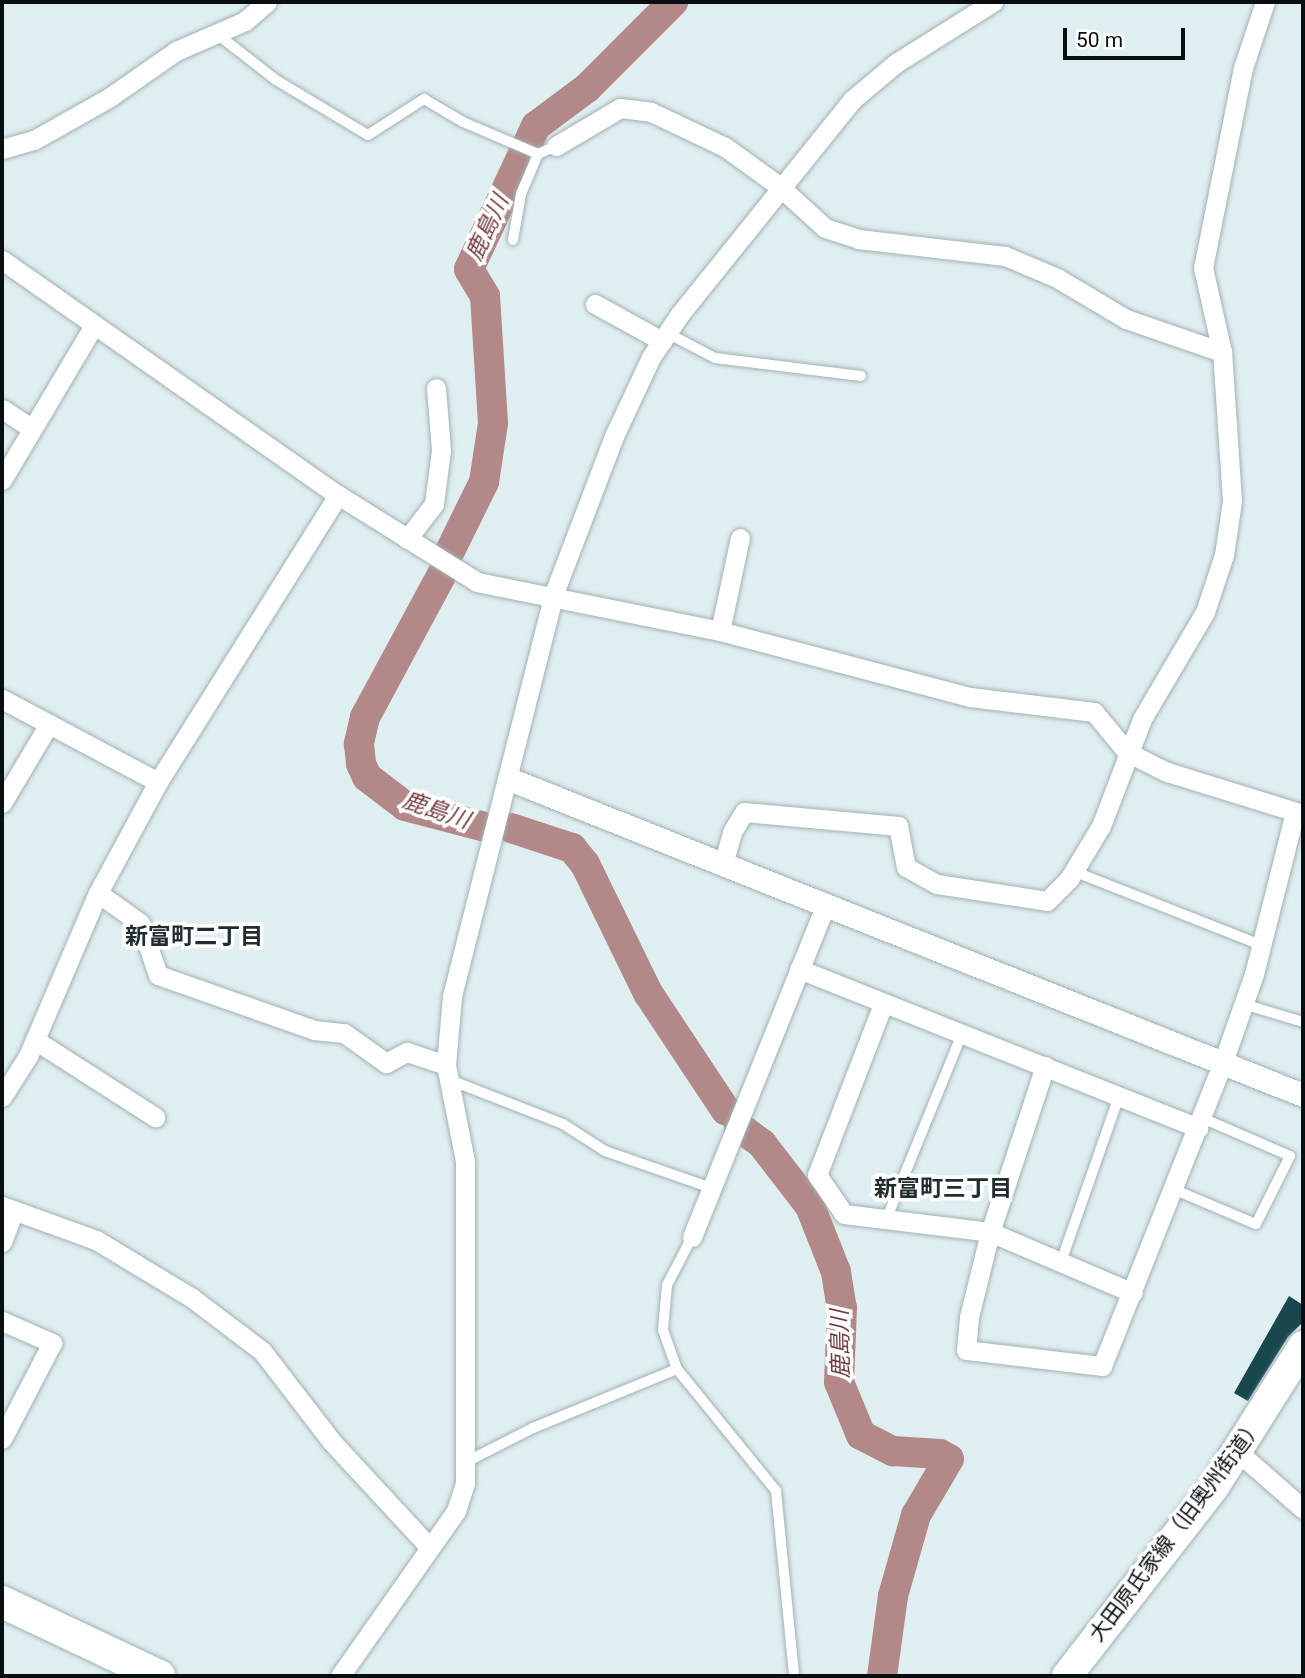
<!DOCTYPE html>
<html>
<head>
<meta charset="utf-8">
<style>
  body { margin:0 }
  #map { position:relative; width:1305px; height:1678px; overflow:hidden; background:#dfeff1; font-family:Roboto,"Noto Sans JP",sans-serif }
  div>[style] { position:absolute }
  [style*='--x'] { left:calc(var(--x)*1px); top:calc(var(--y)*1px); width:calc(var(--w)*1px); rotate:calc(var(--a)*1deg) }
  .river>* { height:30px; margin:-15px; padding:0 15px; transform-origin:15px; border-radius:15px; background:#b28888 }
  .building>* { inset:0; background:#18474e }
  .roads { filter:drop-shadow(0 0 2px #a2b1b4) drop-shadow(0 0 2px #a2b1b4) }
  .service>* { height:10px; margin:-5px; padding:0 5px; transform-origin:5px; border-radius:5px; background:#fff }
  .minor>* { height:19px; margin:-9.5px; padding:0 9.5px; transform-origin:9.5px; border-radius:9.5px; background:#fff }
  .tertiary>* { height:23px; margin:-11.5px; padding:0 11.5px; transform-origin:11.5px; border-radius:11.5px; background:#fff }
  .primary>* { height:30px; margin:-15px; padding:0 15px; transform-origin:15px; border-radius:15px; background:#fff }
  .trunk>* { height:32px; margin:-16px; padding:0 16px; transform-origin:16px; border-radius:16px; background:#fff }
  span { translate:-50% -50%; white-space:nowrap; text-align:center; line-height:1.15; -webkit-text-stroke:7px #fff; paint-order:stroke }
  .street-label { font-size:21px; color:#090f10 }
  .water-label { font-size:23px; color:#763b3d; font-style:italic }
  .neighbourhood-label { font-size:23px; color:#202d2f; font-weight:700 }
  .frame { position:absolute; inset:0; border:4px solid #090f10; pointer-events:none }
  .scale { position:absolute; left:1063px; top:28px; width:122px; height:32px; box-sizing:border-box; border:4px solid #090f10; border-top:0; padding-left:9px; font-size:21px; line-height:24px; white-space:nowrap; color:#090f10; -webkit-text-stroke:5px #fff; paint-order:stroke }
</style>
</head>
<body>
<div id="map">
  <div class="river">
    <i style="--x:450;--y:551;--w:77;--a:-63.8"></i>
    <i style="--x:484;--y:482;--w:60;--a:-81.3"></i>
    <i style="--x:493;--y:423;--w:127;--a:-93.6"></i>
    <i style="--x:485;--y:296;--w:31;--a:-121"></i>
    <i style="--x:469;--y:269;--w:158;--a:-64.9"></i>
    <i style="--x:536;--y:126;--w:64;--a:-36.7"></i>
    <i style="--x:587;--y:88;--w:122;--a:-45"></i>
    <i style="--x:441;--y:576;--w:160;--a:118.3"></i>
    <i style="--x:365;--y:717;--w:28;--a:103"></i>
    <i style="--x:359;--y:744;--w:20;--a:84"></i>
    <i style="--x:361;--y:764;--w:14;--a:65"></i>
    <i style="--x:367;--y:777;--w:48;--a:37.3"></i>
    <i style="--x:405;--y:806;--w:79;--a:14.7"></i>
    <i style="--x:511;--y:828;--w:64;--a:18.2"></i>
    <i style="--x:572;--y:848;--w:21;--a:51"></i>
    <i style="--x:585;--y:864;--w:144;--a:64"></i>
    <i style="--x:648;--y:993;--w:141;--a:56.5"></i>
    <i style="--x:739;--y:1127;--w:29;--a:36"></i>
    <i style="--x:762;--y:1144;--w:78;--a:52.3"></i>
    <i style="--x:810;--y:1206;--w:71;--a:68.5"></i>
    <i style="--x:836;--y:1272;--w:36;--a:81"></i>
    <i style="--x:842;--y:1308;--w:74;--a:92.3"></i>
    <i style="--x:839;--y:1382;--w:57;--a:67.5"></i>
    <i style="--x:861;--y:1435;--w:36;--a:27"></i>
    <i style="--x:893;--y:1451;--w:47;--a:3.7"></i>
    <i style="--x:940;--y:1454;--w:10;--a:29"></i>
    <i style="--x:949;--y:1459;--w:65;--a:120.5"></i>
    <i style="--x:916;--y:1515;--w:84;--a:105.9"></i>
    <i style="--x:893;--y:1596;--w:81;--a:97.8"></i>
  </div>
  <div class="building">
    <i style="clip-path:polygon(1289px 1296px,1303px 1305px,1303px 1322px,1288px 1337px,1248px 1401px,1234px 1393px)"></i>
  </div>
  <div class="roads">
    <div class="service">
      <i style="--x:217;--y:34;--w:75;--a:37.9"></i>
      <i style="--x:276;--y:80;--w:107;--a:30.9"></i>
      <i style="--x:368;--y:135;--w:67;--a:-32.7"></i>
      <i style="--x:424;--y:99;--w:45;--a:30.5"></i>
      <i style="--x:463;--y:122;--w:82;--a:23.1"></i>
      <i style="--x:513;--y:240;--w:47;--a:-80.1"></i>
      <i style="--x:521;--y:194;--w:43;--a:-67"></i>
      <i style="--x:538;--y:154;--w:20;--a:-24"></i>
      <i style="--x:667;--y:333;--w:54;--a:27.5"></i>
      <i style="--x:715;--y:358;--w:147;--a:7"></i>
      <i style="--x:1073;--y:871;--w:202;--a:21.5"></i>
      <i style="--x:1243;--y:1004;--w:63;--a:16.7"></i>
      <i style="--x:450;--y:1080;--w:121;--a:21.3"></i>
      <i style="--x:563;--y:1124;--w:50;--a:32.7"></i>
      <i style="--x:605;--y:1151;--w:112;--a:19.2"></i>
      <i style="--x:1173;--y:1189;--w:90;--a:22.9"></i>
      <i style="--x:1256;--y:1224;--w:76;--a:-63.4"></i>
      <i style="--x:1290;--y:1156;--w:96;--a:-156.6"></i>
      <i style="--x:886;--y:1220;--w:201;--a:-67.8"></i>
      <i style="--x:692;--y:1237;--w:54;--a:117.5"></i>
      <i style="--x:667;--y:1285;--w:45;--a:95.1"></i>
      <i style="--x:663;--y:1330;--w:41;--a:70.3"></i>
      <i style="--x:677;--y:1369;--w:157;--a:50.9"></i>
      <i style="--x:776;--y:1491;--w:186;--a:84.4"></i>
      <i style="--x:1061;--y:1262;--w:176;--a:-70.7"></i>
      <i style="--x:466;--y:1462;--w:75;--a:-26.9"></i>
      <i style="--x:533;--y:1428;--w:156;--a:-22.3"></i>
    </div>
    <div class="minor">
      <i style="--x:556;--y:146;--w:74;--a:-30.7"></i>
      <i style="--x:620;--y:108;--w:31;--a:7"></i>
      <i style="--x:651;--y:112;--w:82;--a:25.3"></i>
      <i style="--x:725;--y:147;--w:67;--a:35.8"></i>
      <i style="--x:779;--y:186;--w:62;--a:42.4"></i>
      <i style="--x:825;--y:228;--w:35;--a:18"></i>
      <i style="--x:858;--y:239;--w:148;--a:6.6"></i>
      <i style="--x:1005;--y:256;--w:56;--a:22.9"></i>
      <i style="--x:1057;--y:278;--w:80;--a:30.7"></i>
      <i style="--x:1126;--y:319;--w:102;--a:19"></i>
      <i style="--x:2;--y:149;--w:33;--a:-16"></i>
      <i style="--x:34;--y:140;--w:87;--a:-29.5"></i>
      <i style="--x:110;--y:97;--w:80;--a:-34.9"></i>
      <i style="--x:176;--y:51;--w:75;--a:-23.5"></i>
      <i style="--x:245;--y:21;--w:29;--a:-41"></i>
      <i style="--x:2;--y:260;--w:410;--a:35"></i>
      <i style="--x:338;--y:495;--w:164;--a:32"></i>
      <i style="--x:477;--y:582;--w:248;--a:11.4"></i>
      <i style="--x:720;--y:631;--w:259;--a:14.8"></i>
      <i style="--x:970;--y:697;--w:125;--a:6.9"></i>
      <i style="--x:1094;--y:712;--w:52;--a:50.5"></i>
      <i style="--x:1127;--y:752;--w:45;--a:26.6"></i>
      <i style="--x:1167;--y:772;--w:142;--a:17.2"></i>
      <i style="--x:595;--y:304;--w:77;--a:28.9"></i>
      <i style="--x:2;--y:409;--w:35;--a:33"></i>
      <i style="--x:2;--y:480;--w:180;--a:-59.3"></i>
      <i style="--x:338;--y:495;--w:339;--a:122.1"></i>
      <i style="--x:158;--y:782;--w:126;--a:118.4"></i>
      <i style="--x:98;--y:893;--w:52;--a:35.5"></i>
      <i style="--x:140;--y:923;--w:55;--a:70.9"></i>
      <i style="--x:158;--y:975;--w:165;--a:19.4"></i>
      <i style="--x:314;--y:1030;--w:30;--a:6"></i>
      <i style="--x:344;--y:1033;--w:52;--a:35.5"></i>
      <i style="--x:386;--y:1063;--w:24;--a:-28"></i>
      <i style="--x:407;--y:1052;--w:41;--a:18.4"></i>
      <i style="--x:407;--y:539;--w:44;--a:-52.4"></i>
      <i style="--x:434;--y:504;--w:54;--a:-82.6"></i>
      <i style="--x:441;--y:450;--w:62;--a:-94.6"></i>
      <i style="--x:720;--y:631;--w:95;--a:-77.9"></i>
      <i style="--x:2;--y:699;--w:177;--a:28"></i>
      <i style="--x:2;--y:803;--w:92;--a:-59.3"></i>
      <i style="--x:723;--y:864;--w:33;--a:-74"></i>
      <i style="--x:732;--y:832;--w:23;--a:-59"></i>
      <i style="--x:744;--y:812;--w:155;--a:5.2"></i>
      <i style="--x:898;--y:826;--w:42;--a:79"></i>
      <i style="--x:906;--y:867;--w:35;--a:29"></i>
      <i style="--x:937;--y:884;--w:111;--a:8.8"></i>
      <i style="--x:1047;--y:901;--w:31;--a:-45"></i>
      <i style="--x:1069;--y:879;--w:62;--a:-58.9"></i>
      <i style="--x:1101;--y:826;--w:115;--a:-69"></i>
      <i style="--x:1142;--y:719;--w:124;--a:-59.5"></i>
      <i style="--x:1205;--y:612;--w:60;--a:-71.6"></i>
      <i style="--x:1224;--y:555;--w:55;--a:-81.6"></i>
      <i style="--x:1232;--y:501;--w:149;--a:-93.8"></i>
      <i style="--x:1222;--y:352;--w:86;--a:-102.7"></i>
      <i style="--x:1203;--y:268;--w:204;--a:-78.7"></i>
      <i style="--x:1243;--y:68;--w:70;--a:-71.6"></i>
      <i style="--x:799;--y:969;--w:430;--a:21.7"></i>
      <i style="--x:883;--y:1004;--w:183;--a:111.1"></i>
      <i style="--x:817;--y:1175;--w:47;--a:55.3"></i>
      <i style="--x:844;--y:1214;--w:147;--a:7"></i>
      <i style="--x:990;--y:1232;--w:155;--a:23.1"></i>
      <i style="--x:35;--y:1040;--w:143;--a:32.7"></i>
      <i style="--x:1045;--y:1066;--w:175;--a:108.3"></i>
      <i style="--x:990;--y:1232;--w:88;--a:103.9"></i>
      <i style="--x:969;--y:1317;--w:33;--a:95"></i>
      <i style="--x:966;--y:1350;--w:137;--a:6.7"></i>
      <i style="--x:1102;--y:1366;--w:324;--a:-68.3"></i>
      <i style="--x:1222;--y:1065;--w:96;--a:-70.6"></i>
      <i style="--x:1254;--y:974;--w:167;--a:-75.8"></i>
      <i style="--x:2;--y:1097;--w:49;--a:-57.6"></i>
      <i style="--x:28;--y:1056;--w:177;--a:-66.8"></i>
      <i style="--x:2;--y:1206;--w:100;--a:19.9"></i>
      <i style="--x:96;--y:1240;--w:112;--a:31.1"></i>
      <i style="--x:192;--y:1298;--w:88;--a:37.1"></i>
      <i style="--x:262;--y:1351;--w:115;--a:52.4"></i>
      <i style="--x:332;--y:1442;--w:144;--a:47.2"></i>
      <i style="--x:692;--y:1237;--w:357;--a:-68.1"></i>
      <i style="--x:2;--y:1242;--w:33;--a:-69"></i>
      <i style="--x:2;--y:1321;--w:55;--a:23.7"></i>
      <i style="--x:52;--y:1343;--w:108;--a:117.5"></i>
      <i style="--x:1238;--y:1452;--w:86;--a:41.2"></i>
      <i style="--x:340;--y:1676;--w:202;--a:-54.9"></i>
      <i style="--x:456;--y:1511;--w:29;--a:-72"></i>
      <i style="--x:465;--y:1483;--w:322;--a:-90"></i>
      <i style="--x:465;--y:1161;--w:98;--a:-101.2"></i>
      <i style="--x:446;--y:1065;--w:69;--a:-85"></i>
      <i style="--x:452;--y:996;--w:413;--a:-75.8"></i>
      <i style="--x:553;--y:596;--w:173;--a:-69.1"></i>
      <i style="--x:615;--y:434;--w:85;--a:-64.9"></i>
      <i style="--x:651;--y:357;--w:52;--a:-56"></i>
      <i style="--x:680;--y:314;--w:275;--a:-51.2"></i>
      <i style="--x:852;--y:100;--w:57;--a:-40.1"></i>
      <i style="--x:896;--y:63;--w:115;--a:-32.2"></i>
    </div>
    <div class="tertiary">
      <i style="--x:509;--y:779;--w:855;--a:21.7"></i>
    </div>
    <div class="primary">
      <i style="--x:1067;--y:1676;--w:239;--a:-52.1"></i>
      <i style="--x:1214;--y:1487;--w:167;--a:-57.7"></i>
    </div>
    <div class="trunk">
      <i style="--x:2;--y:1602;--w:174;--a:25.2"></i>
    </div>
  </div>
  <div class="street-label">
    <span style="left:1176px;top:1530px;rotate:-53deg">大田原氏家線（旧奥州街道）</span>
  </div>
  <div class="water-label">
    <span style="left:488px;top:228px;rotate:-65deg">鹿島川</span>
    <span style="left:436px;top:811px;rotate:19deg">鹿島川</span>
    <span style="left:841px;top:1344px;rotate:-91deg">鹿島川</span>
  </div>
  <div class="neighbourhood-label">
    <span style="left:194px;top:937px">新富町二丁目</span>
    <span style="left:943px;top:1189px">新富町三丁目</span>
  </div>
  <div class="frame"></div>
  <div class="scale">50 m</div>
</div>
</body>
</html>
